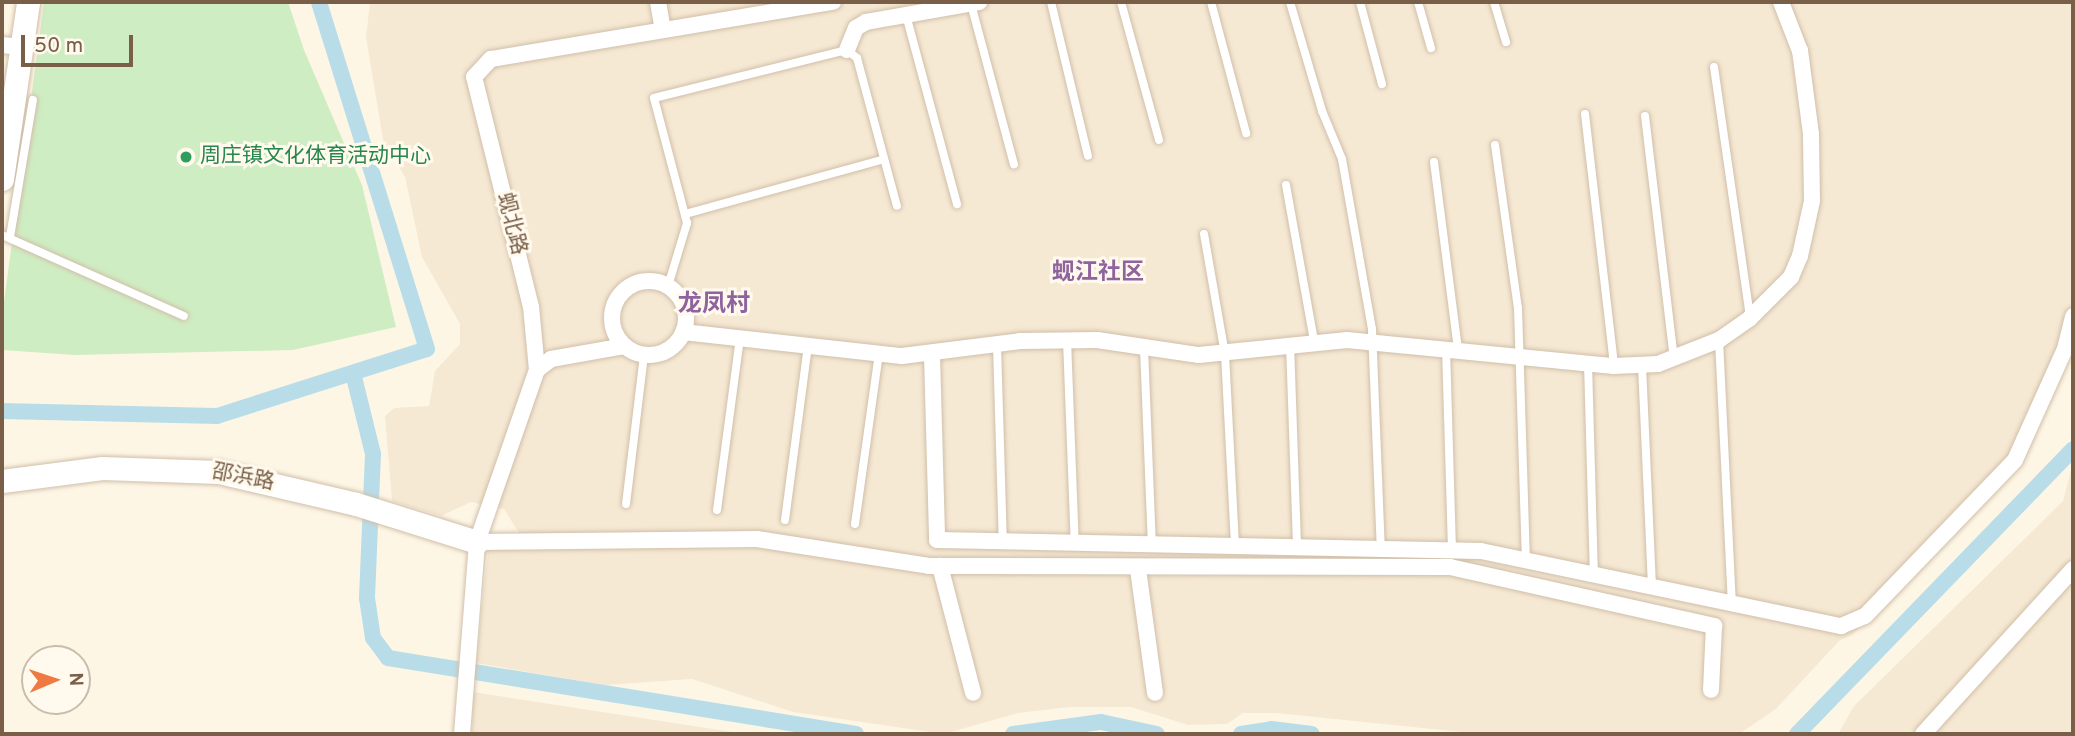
<!DOCTYPE html>
<html>
<head>
<meta charset="utf-8">
<style>
  body { margin:0 }
  #map { position:relative; width:2075px; height:736px; overflow:hidden; background:#fef6e5; font-family:Overpass,"Noto Sans SC",sans-serif }
  div>[style] { position:absolute }
  [style*='--x'] { left:calc(var(--x)*1px); top:calc(var(--y)*1px); width:calc(var(--w)*1px); rotate:calc(var(--a)*1deg) }
  .residential>* { inset:0; background:#f6e9d3 }
  .green>* { inset:0; background:#cfedc2 }
  .canal>* { height:16px; margin:-8px; padding:0 8px; transform-origin:8px; border-radius:8px; background:#b8dde9 }
  .roads { filter:drop-shadow(0 0 2px #d0bfaa) drop-shadow(0 0 2px #d0bfaa) }
  .lane>* { height:8px; margin:-4px; padding:0 4px; transform-origin:4px; border-radius:4px; background:#fff }
  .street>* { height:16px; margin:-8px; padding:0 8px; transform-origin:8px; border-radius:8px; background:#fff }
  .street>.ring { margin:-8px; padding:0; box-sizing:content-box; background:none; border:16px solid #fff; border-radius:50% }
  .secondary>* { height:23px; margin:-11.5px; padding:0 11.5px; transform-origin:11.5px; border-radius:11.5px; background:#fff }
  .dots>* { width:19px; height:19px; translate:-50% -50%; box-sizing:border-box; border:4px solid #fffaed; border-radius:50% }
  span { translate:-50% -50%; white-space:nowrap; text-align:center; line-height:1.15; -webkit-text-stroke:6px #fffaed; paint-order:stroke }
  .leisure-label { font-size:21px; color:#27864d }
  .left { translate:0 -50%; text-align:left }
  .street-label { font-size:21px; color:#795e48 }
  .neighbourhood-label { font-size:23px; color:#8f639d; font-weight:700 }
  .quarter-label { font-size:24px; color:#8f639d; font-weight:700 }
  .frame { position:absolute; inset:0; border:4px solid #795e48; pointer-events:none }
  .north { position:absolute; left:21px; top:645px; width:70px; height:70px; box-sizing:border-box; background:#fffaed; border:2px solid #c9bcab; border-radius:50%; rotate:88deg; font-size:19px; font-weight:700; line-height:28px; text-align:center; color:#795e48 }
  .north::after { content:''; display:block; margin:auto; width:24px; height:32px; background:#f07942; clip-path:polygon(50% 0,100% 100%,50% 72%,0 100%) }
  .scale { position:absolute; left:21px; top:35px; width:112px; height:32px; box-sizing:border-box; border:4px solid #795e48; border-top:0; padding-left:9px; font-size:21px; line-height:24px; white-space:nowrap; color:#795e48; -webkit-text-stroke:5px #fffaed; paint-order:stroke }
</style>
</head>
<body>
<div id="map">
  <div class="residential">
    <i style="clip-path:polygon(370px 2px,2073px 2px,2073px 347px,2023px 463px,1852px 635px,1840px 640px,1776px 709px,1739px 734px,1481px 734px,1276px 713px,1243px 713px,1227px 724px,1188px 725px,1131px 707px,1070px 707px,1018px 713px,944px 734px,793px 712px,692px 679px,605px 685px,476px 663px,490px 534px,519px 533px,504px 509px,471px 502px,441px 516px,392px 501px,385px 416px,394px 408px,429px 406px,435px 371px,460px 344px,460px 324px,422px 257px,405px 177px,383px 140px,366px 37px)"></i>
    <i style="clip-path:polygon(2071px 470px,2073px 734px,1838px 734px,1854px 706px,2063px 501px)"></i>
    <i style="clip-path:polygon(473px 692px,746px 734px,472px 734px)"></i>
  </div>
  <div class="green">
    <i style="clip-path:polygon(44px 2px,288px 2px,304px 50px,362px 185px,396px 327px,293px 350px,74px 355px,2px 350px,2px 317px)"></i>
  </div>
  <div class="canal">
    <i style="--x:353;--y:373;--w:83;--a:76.1"></i>
    <i style="--x:373;--y:454;--w:144;--a:92.4"></i>
    <i style="--x:367;--y:598;--w:40;--a:81.5"></i>
    <i style="--x:373;--y:638;--w:25;--a:53"></i>
    <i style="--x:388;--y:658;--w:474;--a:9.2"></i>
    <i style="--x:2;--y:411;--w:215;--a:1.3"></i>
    <i style="--x:217;--y:416;--w:220;--a:-17.7"></i>
    <i style="--x:427;--y:349;--w:363;--a:-107.3"></i>
    <i style="--x:1013;--y:734;--w:89;--a:-7.8"></i>
    <i style="--x:1101;--y:722;--w:57;--a:12.1"></i>
    <i style="--x:1241;--y:734;--w:30;--a:-9"></i>
    <i style="--x:1271;--y:729;--w:41;--a:7"></i>
    <i style="--x:1797;--y:734;--w:397;--a:-45.9"></i>
  </div>
  <div class="roads">
    <div class="lane">
      <i style="--x:1051;--y:2;--w:158;--a:76.5"></i>
      <i style="--x:1121;--y:2;--w:143;--a:74.6"></i>
      <i style="--x:1211;--y:2;--w:136;--a:75"></i>
      <i style="--x:1290;--y:2;--w:114;--a:73.6"></i>
      <i style="--x:1322;--y:111;--w:52;--a:67.4"></i>
      <i style="--x:1342;--y:159;--w:173;--a:80"></i>
      <i style="--x:1372;--y:329;--w:221;--a:87.7"></i>
      <i style="--x:1360;--y:2;--w:85;--a:75"></i>
      <i style="--x:1418;--y:2;--w:48;--a:74.2"></i>
      <i style="--x:1494;--y:2;--w:42;--a:73.3"></i>
      <i style="--x:971;--y:4;--w:166;--a:75"></i>
      <i style="--x:906;--y:15;--w:196;--a:74.9"></i>
      <i style="--x:1714;--y:67;--w:254;--a:81.8"></i>
      <i style="--x:1585;--y:114;--w:254;--a:83.4"></i>
      <i style="--x:1645;--y:116;--w:245;--a:83.2"></i>
      <i style="--x:1495;--y:145;--w:165;--a:82"></i>
      <i style="--x:1518;--y:308;--w:252;--a:88.2"></i>
      <i style="--x:1434;--y:162;--w:189;--a:82.7"></i>
      <i style="--x:1286;--y:185;--w:158;--a:79.8"></i>
      <i style="--x:685;--y:214;--w:206;--a:-15.4"></i>
      <i style="--x:1204;--y:234;--w:122;--a:80.1"></i>
      <i style="--x:1225;--y:354;--w:192;--a:87"></i>
      <i style="--x:2;--y:235;--w:199;--a:24"></i>
      <i style="--x:10;--y:237;--w:139;--a:-80.5"></i>
      <i style="--x:668;--y:286;--w:66;--a:-73.2"></i>
      <i style="--x:687;--y:223;--w:129;--a:-104.8"></i>
      <i style="--x:654;--y:98;--w:199;--a:-14"></i>
      <i style="--x:847;--y:50;--w:13;--a:39"></i>
      <i style="--x:857;--y:58;--w:153;--a:74.9"></i>
      <i style="--x:1067;--y:340;--w:205;--a:87.8"></i>
      <i style="--x:1719;--y:340;--w:265;--a:87.2"></i>
      <i style="--x:1290;--y:344;--w:204;--a:88"></i>
      <i style="--x:997;--y:345;--w:197;--a:88.3"></i>
      <i style="--x:1144;--y:348;--w:197;--a:87.7"></i>
      <i style="--x:1446;--y:348;--w:202;--a:88.3"></i>
      <i style="--x:1588;--y:363;--w:212;--a:88.4"></i>
      <i style="--x:1642;--y:366;--w:222;--a:87.4"></i>
      <i style="--x:626;--y:504;--w:150;--a:-83.1"></i>
      <i style="--x:717;--y:510;--w:175;--a:-82.4"></i>
      <i style="--x:785;--y:520;--w:176;--a:-82.5"></i>
      <i style="--x:855;--y:524;--w:172;--a:-82"></i>
    </div>
    <div class="street">
      <i style="--x:658;--y:2;--w:28;--a:80"></i>
      <i style="--x:2;--y:45;--w:19;--a:6"></i>
      <i style="--x:847;--y:50;--w:24;--a:-68"></i>
      <i style="--x:856;--y:28;--w:12;--a:-31"></i>
      <i style="--x:866;--y:22;--w:115;--a:-10"></i>
      <i class="ring" style="left:612px;top:281px;width:58px;height:58px"></i>
      <i style="--x:683;--y:332;--w:220;--a:6.3"></i>
      <i style="--x:902;--y:356;--w:119;--a:-7.2"></i>
      <i style="--x:1020;--y:341;--w:77;--a:-0.7"></i>
      <i style="--x:1097;--y:340;--w:103;--a:8.4"></i>
      <i style="--x:1199;--y:355;--w:149;--a:-5.8"></i>
      <i style="--x:1347;--y:340;--w:268;--a:5.6"></i>
      <i style="--x:1614;--y:366;--w:44;--a:-2.6"></i>
      <i style="--x:1658;--y:364;--w:66;--a:-21.5"></i>
      <i style="--x:1719;--y:340;--w:38;--a:-35"></i>
      <i style="--x:1750;--y:318;--w:58;--a:-45"></i>
      <i style="--x:1791;--y:277;--w:23;--a:-67"></i>
      <i style="--x:1800;--y:256;--w:56;--a:-77.7"></i>
      <i style="--x:1812;--y:201;--w:67;--a:-90.9"></i>
      <i style="--x:1811;--y:134;--w:84;--a:-97.5"></i>
      <i style="--x:1800;--y:51;--w:53;--a:-111.2"></i>
      <i style="--x:932;--y:356;--w:184;--a:88.4"></i>
      <i style="--x:937;--y:540;--w:544;--a:1.16"></i>
      <i style="--x:1481;--y:551;--w:368;--a:11.8"></i>
      <i style="--x:1841;--y:626;--w:26;--a:-23"></i>
      <i style="--x:1865;--y:616;--w:216;--a:-46.1"></i>
      <i style="--x:2015;--y:460;--w:122;--a:-65.8"></i>
      <i style="--x:2065;--y:349;--w:34;--a:-76"></i>
      <i style="--x:537;--y:370;--w:18;--a:-38"></i>
      <i style="--x:551;--y:359;--w:74;--a:-10.1"></i>
      <i style="--x:477;--y:542;--w:280;--a:-0.6"></i>
      <i style="--x:757;--y:539;--w:174;--a:8.9"></i>
      <i style="--x:929;--y:566;--w:521;--a:0.11"></i>
      <i style="--x:1450;--y:567;--w:271;--a:12.6"></i>
      <i style="--x:1714;--y:626;--w:64;--a:92.7"></i>
      <i style="--x:940;--y:566;--w:131;--a:75.4"></i>
      <i style="--x:1138;--y:569;--w:125;--a:82.2"></i>
      <i style="--x:462;--y:734;--w:193;--a:-85.5"></i>
      <i style="--x:477;--y:542;--w:182;--a:-70.8"></i>
      <i style="--x:537;--y:370;--w:63;--a:-95.4"></i>
      <i style="--x:531;--y:307;--w:237;--a:-103.9"></i>
      <i style="--x:474;--y:77;--w:25;--a:-47"></i>
      <i style="--x:491;--y:59;--w:347;--a:-9.5"></i>
      <i style="--x:1923;--y:734;--w:223;--a:-47.7"></i>
    </div>
    <div class="secondary">
      <i style="--x:2;--y:179;--w:179;--a:-81.6"></i>
      <i style="--x:2;--y:481;--w:101;--a:-7.4"></i>
      <i style="--x:102;--y:468;--w:117;--a:2"></i>
      <i style="--x:219;--y:472;--w:141;--a:13.1"></i>
      <i style="--x:356;--y:504;--w:127;--a:17.4"></i>
    </div>
  </div>
  <div class="dots">
    <i style="left:186px;top:157px;background:#2e9e5b"></i>
  </div>
  <div class="leisure-label">
    <span class="left" style="left:200px;top:157px">周庄镇文化体育活动中心</span>
  </div>
  <div class="street-label">
    <span style="left:511px;top:224px;rotate:76deg">蚬北路</span>
    <span style="left:243px;top:478px;rotate:11deg">邵浜路</span>
  </div>
  <div class="neighbourhood-label">
    <span style="left:1098px;top:274px">蚬江社区</span>
  </div>
  <div class="quarter-label">
    <span style="left:714px;top:306px">龙凤村</span>
  </div>
  <div class="frame"></div>
  <div class="north">N</div>
  <div class="scale">50 m</div>
</div>
</body>
</html>
